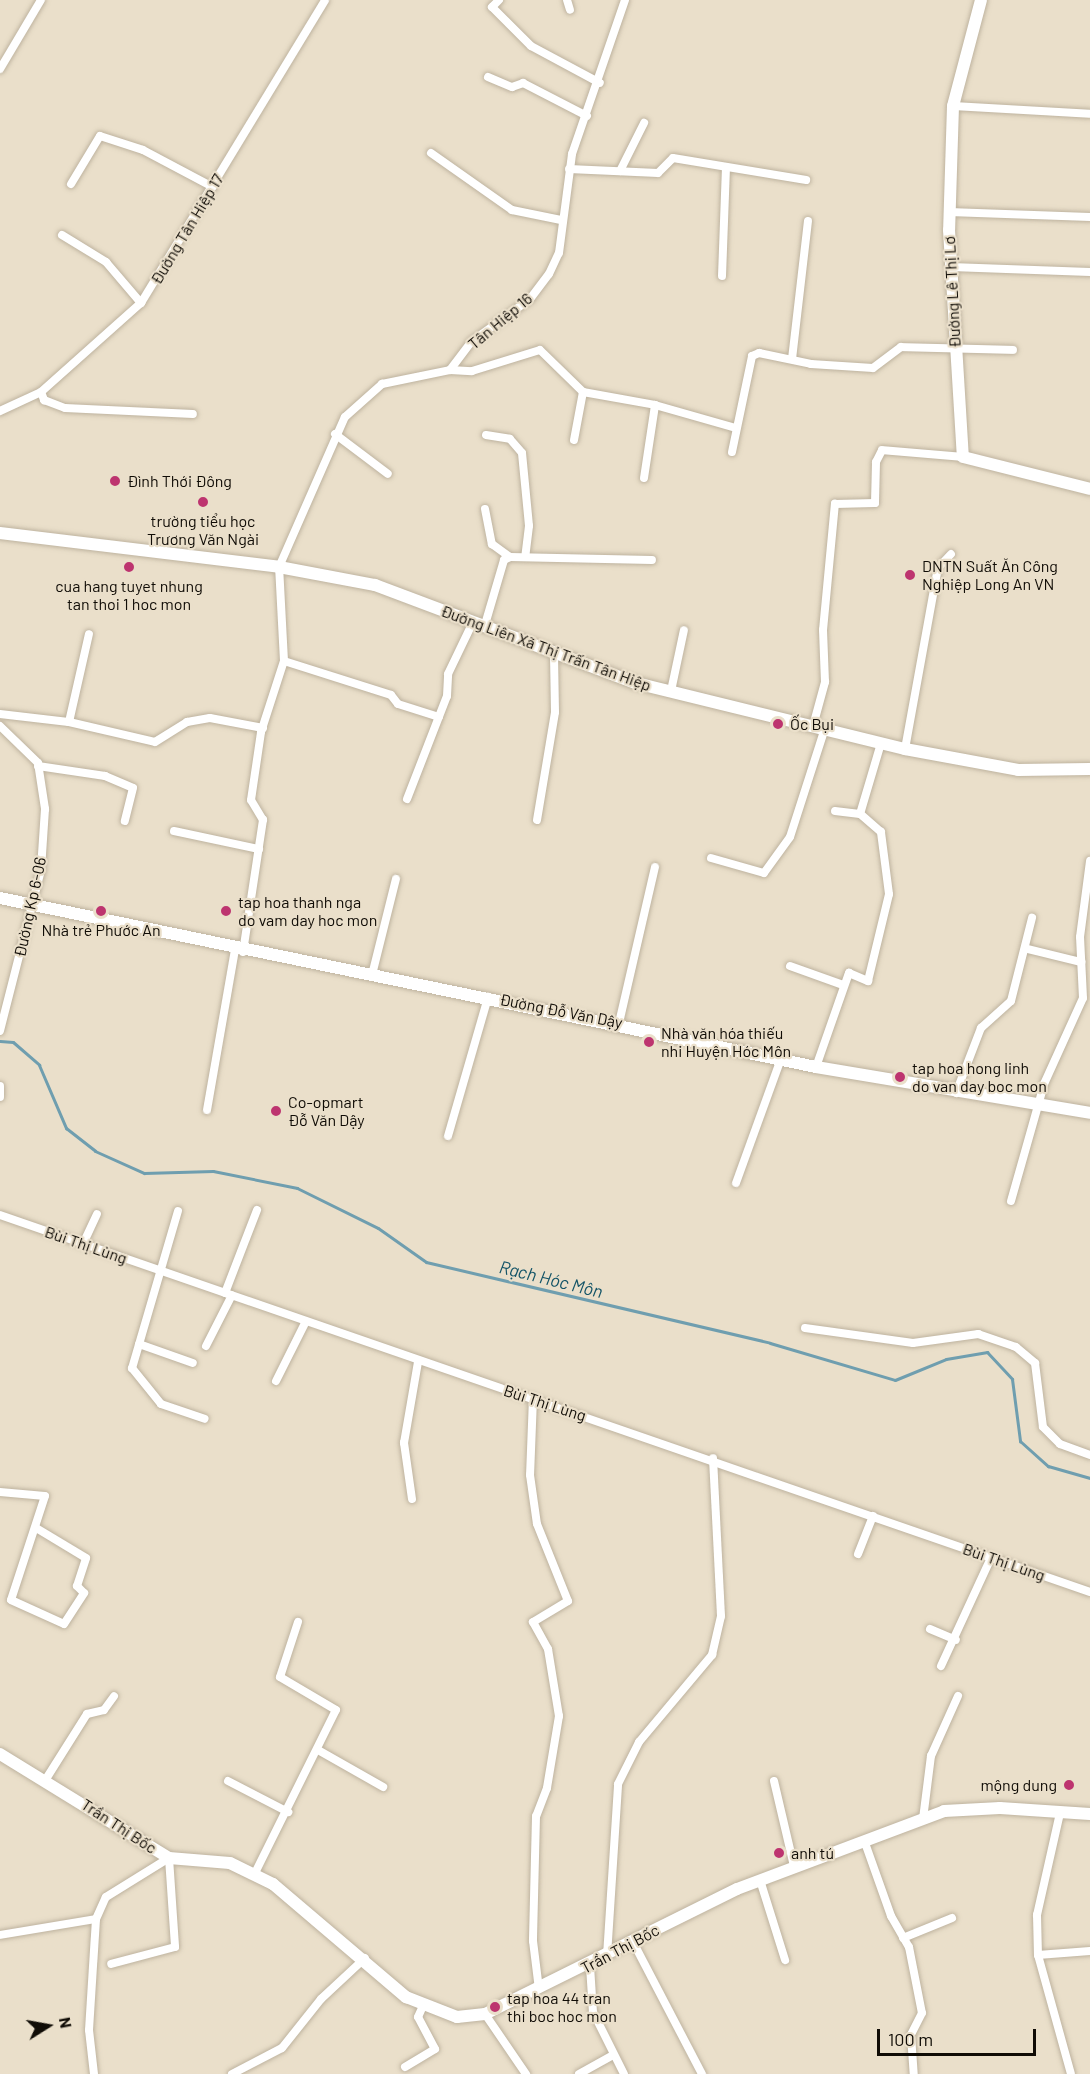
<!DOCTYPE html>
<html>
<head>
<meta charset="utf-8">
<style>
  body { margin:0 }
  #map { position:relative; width:1090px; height:2074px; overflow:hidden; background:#eadfca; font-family:Barlow,sans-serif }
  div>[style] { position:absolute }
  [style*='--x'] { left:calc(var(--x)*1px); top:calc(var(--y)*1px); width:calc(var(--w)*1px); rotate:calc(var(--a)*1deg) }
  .stream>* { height:3px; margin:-1.5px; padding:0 1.5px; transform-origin:1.5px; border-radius:1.5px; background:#6f9eaf }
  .roads { filter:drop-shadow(0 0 2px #beb39f) drop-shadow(0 0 2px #beb39f) }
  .street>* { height:8px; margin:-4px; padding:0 4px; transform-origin:4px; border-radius:4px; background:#fff }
  .secondary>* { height:12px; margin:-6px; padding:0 6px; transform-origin:6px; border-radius:6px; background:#fff }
  .dots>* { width:16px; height:16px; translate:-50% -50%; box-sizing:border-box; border:3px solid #eadfca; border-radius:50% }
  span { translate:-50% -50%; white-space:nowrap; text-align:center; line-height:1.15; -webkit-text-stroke:4.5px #eadfca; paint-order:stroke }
  .street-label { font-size:16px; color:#100c06 }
  .poi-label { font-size:16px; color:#100c06 }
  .left { translate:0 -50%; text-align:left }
  .right { translate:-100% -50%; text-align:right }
  .water-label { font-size:18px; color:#145467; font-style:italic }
  .north { position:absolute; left:18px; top:1996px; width:60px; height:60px; -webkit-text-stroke:4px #eadfca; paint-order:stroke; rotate:79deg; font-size:16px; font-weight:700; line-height:24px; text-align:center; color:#100c06 }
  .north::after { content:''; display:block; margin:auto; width:21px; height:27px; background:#100c06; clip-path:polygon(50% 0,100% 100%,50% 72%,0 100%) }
  .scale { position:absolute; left:877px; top:2029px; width:159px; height:27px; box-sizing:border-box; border:3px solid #100c06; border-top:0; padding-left:8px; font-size:18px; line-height:21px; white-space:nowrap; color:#100c06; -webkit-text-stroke:4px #eadfca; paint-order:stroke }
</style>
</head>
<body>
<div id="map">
  <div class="stream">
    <i style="--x:0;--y:1041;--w:13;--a:4"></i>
    <i style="--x:13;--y:1042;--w:35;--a:41"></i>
    <i style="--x:39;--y:1065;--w:69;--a:66.8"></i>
    <i style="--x:66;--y:1128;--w:37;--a:38"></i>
    <i style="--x:95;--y:1151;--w:54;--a:24.2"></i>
    <i style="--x:144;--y:1173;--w:69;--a:-1.7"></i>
    <i style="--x:213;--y:1171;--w:86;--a:11.4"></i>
    <i style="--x:297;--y:1188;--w:90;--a:26.3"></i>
    <i style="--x:378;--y:1228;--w:59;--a:35.3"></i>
    <i style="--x:426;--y:1262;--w:353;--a:13.2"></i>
    <i style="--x:770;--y:1343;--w:130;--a:16.5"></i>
    <i style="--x:895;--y:1380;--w:55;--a:-22.4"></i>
    <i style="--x:946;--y:1359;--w:42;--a:-9.7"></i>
    <i style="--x:987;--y:1352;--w:37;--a:47"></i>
    <i style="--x:1012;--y:1379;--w:63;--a:82.6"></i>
    <i style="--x:1020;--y:1441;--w:38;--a:42"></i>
    <i style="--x:1048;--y:1466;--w:44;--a:15.9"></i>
  </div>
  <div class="roads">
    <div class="street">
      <i style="--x:499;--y:0;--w:10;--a:135"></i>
      <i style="--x:492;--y:7;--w:55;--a:45"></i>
      <i style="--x:531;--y:46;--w:78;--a:28.2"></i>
      <i style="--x:567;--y:0;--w:10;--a:73"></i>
      <i style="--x:0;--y:69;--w:80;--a:-59.3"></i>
      <i style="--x:488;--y:77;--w:26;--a:23"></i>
      <i style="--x:512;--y:87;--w:12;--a:-20"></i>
      <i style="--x:523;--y:83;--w:72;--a:27.3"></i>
      <i style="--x:953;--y:106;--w:137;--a:3.3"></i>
      <i style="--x:431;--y:153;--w:99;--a:35.1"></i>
      <i style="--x:512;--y:210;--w:50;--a:11.5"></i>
      <i style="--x:569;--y:169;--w:89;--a:2.6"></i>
      <i style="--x:658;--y:173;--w:21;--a:-45"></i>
      <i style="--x:673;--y:158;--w:135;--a:9.4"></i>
      <i style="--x:620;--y:171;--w:54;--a:-63.4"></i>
      <i style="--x:71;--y:184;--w:56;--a:-58.9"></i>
      <i style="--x:100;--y:136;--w:45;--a:18"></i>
      <i style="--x:143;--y:150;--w:79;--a:27.9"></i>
      <i style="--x:949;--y:212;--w:141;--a:2"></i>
      <i style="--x:62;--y:235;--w:52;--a:31.5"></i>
      <i style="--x:106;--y:262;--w:54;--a:49.5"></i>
      <i style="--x:951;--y:267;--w:139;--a:2.1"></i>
      <i style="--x:722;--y:276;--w:109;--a:-87.9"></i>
      <i style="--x:792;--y:359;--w:139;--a:-83.4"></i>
      <i style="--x:450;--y:370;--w:22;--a:3"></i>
      <i style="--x:472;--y:371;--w:71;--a:-17.2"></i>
      <i style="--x:540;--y:350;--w:60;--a:44.3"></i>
      <i style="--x:41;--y:392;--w:9;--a:69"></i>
      <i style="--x:44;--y:400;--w:22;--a:21"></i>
      <i style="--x:65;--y:408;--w:128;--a:2.7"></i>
      <i style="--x:0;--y:411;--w:45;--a:-24.9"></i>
      <i style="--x:41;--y:392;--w:134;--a:-41.7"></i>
      <i style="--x:141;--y:303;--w:354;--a:-58.7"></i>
      <i style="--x:335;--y:434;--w:66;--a:37"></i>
      <i style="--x:486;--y:435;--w:24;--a:9"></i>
      <i style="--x:510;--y:439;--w:18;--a:49"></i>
      <i style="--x:522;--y:453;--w:73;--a:84.5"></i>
      <i style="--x:529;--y:526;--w:31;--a:97"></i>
      <i style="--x:574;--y:440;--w:49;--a:-79.4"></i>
      <i style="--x:583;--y:392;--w:73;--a:10.2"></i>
      <i style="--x:732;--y:452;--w:98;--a:-78.2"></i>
      <i style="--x:752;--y:356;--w:8;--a:-23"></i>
      <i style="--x:759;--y:353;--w:53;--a:11.9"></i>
      <i style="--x:811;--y:364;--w:62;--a:3.7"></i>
      <i style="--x:873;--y:368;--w:35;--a:-37"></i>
      <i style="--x:901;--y:347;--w:112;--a:1.5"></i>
      <i style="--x:644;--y:478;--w:74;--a:-81.4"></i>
      <i style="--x:655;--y:405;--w:84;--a:15.9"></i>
      <i style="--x:485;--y:509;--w:36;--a:79"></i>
      <i style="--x:492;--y:544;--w:22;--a:36"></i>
      <i style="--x:484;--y:628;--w:71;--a:-73.6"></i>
      <i style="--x:504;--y:560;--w:7;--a:-27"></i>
      <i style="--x:510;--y:557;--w:142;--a:1.2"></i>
      <i style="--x:284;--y:661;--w:112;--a:17.6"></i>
      <i style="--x:391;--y:695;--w:11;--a:52"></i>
      <i style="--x:398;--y:704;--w:43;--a:17.6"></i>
      <i style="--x:671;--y:691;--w:62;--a:-78"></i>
      <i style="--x:0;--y:714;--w:69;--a:6.6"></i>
      <i style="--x:69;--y:722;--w:88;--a:13.1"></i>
      <i style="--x:155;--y:742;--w:38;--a:-32"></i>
      <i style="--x:187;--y:722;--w:23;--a:-10"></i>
      <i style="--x:210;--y:718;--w:54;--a:10.7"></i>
      <i style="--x:69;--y:722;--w:90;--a:-77.2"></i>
      <i style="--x:0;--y:726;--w:53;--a:44.2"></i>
      <i style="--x:38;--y:763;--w:47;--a:81.3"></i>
      <i style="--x:45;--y:809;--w:61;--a:93.8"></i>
      <i style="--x:41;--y:870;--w:166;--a:104.3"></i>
      <i style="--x:813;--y:726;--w:46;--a:-74.7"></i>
      <i style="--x:825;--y:682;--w:52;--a:-92.2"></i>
      <i style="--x:823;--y:630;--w:127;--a:-84.6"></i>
      <i style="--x:835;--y:504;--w:40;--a:-1.4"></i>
      <i style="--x:875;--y:503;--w:41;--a:-88.6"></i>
      <i style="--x:876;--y:462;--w:13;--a:-63"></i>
      <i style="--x:882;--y:450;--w:81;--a:4.9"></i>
      <i style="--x:905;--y:749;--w:184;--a:-79.7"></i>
      <i style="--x:938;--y:568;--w:19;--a:-47"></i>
      <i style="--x:38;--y:766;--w:68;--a:8.5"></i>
      <i style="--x:105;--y:776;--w:30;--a:23"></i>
      <i style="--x:133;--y:788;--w:34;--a:104"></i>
      <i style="--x:407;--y:799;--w:110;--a:-68.8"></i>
      <i style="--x:447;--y:696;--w:22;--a:-87"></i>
      <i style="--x:448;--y:674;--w:55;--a:-64.4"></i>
      <i style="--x:835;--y:811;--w:25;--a:7"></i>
      <i style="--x:860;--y:814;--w:74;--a:-73.5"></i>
      <i style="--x:537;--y:820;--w:109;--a:-80.5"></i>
      <i style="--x:555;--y:712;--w:59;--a:-91"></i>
      <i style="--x:174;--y:831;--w:87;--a:12"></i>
      <i style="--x:711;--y:858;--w:55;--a:15.8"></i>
      <i style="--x:764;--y:873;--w:44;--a:-54.2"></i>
      <i style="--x:790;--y:837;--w:114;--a:-72.2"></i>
      <i style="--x:1028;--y:949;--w:55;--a:13.8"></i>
      <i style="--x:243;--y:952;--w:134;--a:-81.4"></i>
      <i style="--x:263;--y:820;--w:23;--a:-121"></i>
      <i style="--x:251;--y:800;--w:69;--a:-81.6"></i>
      <i style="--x:261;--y:732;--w:75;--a:-72.1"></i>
      <i style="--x:284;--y:661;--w:94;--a:-93"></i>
      <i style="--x:279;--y:567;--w:164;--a:-66.3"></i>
      <i style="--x:345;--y:417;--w:50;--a:-41.7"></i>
      <i style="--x:382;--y:384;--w:69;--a:-11.6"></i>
      <i style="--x:450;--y:370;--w:35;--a:-53"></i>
      <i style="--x:471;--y:342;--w:73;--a:-36.1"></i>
      <i style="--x:530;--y:299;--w:31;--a:-53"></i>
      <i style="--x:549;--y:274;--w:23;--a:-65"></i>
      <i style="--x:559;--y:253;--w:100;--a:-82.5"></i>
      <i style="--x:572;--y:154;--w:163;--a:-71"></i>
      <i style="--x:790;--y:966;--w:56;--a:19.7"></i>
      <i style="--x:372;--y:975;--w:99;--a:-76"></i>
      <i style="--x:619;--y:1023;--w:160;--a:-77"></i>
      <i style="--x:816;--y:1067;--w:100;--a:-70.7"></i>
      <i style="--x:849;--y:973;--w:21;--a:23"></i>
      <i style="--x:868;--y:981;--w:89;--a:-76.4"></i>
      <i style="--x:889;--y:894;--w:63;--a:-97.4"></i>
      <i style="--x:881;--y:832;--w:28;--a:-139"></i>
      <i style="--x:0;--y:1086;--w:11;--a:90"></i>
      <i style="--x:956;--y:1093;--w:70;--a:-69"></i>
      <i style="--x:981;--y:1028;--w:40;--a:-42"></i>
      <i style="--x:1011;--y:1001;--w:86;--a:-75.8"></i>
      <i style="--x:207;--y:1110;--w:162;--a:-80.1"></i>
      <i style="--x:448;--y:1136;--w:145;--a:-73.9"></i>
      <i style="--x:736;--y:1183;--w:132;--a:-70.1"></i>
      <i style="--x:1011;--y:1201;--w:122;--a:-74.2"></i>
      <i style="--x:1044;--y:1084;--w:94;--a:-65.6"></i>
      <i style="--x:1083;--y:998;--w:61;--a:-92.8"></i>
      <i style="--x:1080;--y:937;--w:77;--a:-82.5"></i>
      <i style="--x:178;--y:1211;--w:164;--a:106.3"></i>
      <i style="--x:132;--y:1368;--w:46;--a:51.1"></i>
      <i style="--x:161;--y:1404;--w:46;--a:18.8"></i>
      <i style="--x:0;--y:1215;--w:1153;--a:19.08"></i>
      <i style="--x:83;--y:1244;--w:33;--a:-65"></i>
      <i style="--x:225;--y:1293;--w:89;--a:-68.9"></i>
      <i style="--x:805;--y:1328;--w:109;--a:7.9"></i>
      <i style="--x:913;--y:1343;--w:66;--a:-7.9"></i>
      <i style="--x:978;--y:1334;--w:40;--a:18.9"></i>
      <i style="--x:1016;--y:1347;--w:25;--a:40"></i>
      <i style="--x:1035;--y:1363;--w:64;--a:82.9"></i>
      <i style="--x:1043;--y:1427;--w:24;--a:45"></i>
      <i style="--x:1060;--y:1444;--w:32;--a:20"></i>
      <i style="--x:139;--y:1344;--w:57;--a:19.4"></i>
      <i style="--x:206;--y:1346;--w:57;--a:-63"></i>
      <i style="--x:276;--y:1381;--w:65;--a:-63.4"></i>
      <i style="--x:533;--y:1398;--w:77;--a:92.2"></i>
      <i style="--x:530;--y:1475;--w:49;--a:81.9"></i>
      <i style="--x:537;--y:1524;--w:83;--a:68.1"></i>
      <i style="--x:568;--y:1601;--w:41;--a:149"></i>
      <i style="--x:533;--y:1622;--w:31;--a:61"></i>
      <i style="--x:548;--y:1649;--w:68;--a:80.7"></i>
      <i style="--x:559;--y:1716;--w:73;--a:99.5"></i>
      <i style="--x:547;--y:1788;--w:30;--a:111"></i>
      <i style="--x:536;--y:1816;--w:125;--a:91.4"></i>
      <i style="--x:533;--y:1941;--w:48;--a:82.9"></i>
      <i style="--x:0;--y:1492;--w:45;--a:5.1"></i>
      <i style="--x:45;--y:1496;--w:109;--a:108.1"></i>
      <i style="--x:11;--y:1600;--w:58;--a:24.4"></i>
      <i style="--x:64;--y:1624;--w:37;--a:-57"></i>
      <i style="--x:84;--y:1593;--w:10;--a:-135"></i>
      <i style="--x:77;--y:1586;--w:29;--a:-72"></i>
      <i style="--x:86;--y:1558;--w:56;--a:-148.9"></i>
      <i style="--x:412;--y:1499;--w:57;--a:-98.1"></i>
      <i style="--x:404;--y:1443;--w:82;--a:-80.2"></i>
      <i style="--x:858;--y:1554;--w:41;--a:-68.5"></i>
      <i style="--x:930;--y:1629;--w:28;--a:23"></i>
      <i style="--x:941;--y:1666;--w:119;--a:-65.2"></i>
      <i style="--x:318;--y:1750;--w:75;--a:29.6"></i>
      <i style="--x:46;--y:1779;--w:77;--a:-57.8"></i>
      <i style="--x:87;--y:1714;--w:17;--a:-13"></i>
      <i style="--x:104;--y:1710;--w:17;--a:-54"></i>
      <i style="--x:228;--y:1781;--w:68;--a:27.3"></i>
      <i style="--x:774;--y:1781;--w:87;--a:76.8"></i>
      <i style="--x:1060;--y:1813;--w:105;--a:102.7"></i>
      <i style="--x:1037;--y:1915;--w:40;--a:88.6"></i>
      <i style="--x:1038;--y:1955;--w:123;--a:74.5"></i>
      <i style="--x:923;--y:1819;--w:64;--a:-82.8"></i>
      <i style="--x:931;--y:1756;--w:66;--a:-65.8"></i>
      <i style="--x:864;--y:1840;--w:81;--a:70.4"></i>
      <i style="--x:891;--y:1916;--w:36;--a:60"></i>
      <i style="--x:909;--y:1947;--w:67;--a:78.9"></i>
      <i style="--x:922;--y:2013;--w:25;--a:117"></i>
      <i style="--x:911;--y:2035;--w:39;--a:86"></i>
      <i style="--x:254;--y:1875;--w:184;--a:-63.6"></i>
      <i style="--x:336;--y:1710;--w:65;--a:-149.5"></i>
      <i style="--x:280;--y:1677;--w:58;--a:-71.9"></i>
      <i style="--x:760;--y:1880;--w:84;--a:72.6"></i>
      <i style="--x:0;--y:1935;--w:97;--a:-9.5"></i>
      <i style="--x:903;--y:1938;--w:53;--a:-22.2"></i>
      <i style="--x:633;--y:1942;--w:149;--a:62.4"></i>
      <i style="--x:1038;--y:1955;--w:52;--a:-4.4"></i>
      <i style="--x:607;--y:1956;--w:172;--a:-86.3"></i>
      <i style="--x:618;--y:1784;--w:47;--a:-63.4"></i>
      <i style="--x:639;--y:1742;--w:114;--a:-50"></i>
      <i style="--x:712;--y:1655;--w:40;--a:-77"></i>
      <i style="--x:721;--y:1616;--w:158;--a:-92.9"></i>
      <i style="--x:590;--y:1966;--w:46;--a:86.3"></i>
      <i style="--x:593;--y:2012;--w:69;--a:63.4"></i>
      <i style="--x:485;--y:2014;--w:73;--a:55.7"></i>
      <i style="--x:405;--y:2067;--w:35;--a:-31"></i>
      <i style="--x:435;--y:2049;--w:36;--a:-118"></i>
      <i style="--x:418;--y:2017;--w:12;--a:-66"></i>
      <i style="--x:94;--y:2074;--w:44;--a:-96.5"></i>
      <i style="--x:89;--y:2030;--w:111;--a:-86.4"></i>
      <i style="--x:96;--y:1919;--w:24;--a:-66"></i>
      <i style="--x:106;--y:1897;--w:74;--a:-31.8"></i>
      <i style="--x:169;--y:1858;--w:89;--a:86.1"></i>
      <i style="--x:175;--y:1947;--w:66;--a:165.1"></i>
      <i style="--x:232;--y:2074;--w:56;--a:-27.5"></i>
      <i style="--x:282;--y:2048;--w:63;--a:-51.5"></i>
      <i style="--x:321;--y:1999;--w:60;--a:-43"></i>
      <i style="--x:579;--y:2074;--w:37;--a:-29"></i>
    </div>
    <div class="secondary">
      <i style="--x:981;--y:0;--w:110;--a:104.8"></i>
      <i style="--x:953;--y:106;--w:124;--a:91.8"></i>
      <i style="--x:949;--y:230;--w:227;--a:86.5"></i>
      <i style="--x:963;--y:457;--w:131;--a:14.1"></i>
      <i style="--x:0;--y:533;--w:281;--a:6.9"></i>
      <i style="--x:279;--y:567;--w:98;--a:10.6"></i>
      <i style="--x:375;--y:585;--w:279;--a:20.6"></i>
      <i style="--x:636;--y:683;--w:277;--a:13.8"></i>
      <i style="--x:905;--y:749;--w:115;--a:10.5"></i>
      <i style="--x:1018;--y:770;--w:72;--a:-0.8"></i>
      <i style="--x:0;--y:898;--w:833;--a:11.7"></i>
      <i style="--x:816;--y:1067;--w:278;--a:9.5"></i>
      <i style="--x:0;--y:1754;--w:198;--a:31.6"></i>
      <i style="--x:169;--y:1858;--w:61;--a:4.7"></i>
      <i style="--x:230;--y:1863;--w:48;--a:26"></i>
      <i style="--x:273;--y:1884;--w:175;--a:40.4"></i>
      <i style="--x:406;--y:1997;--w:55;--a:21.4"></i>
      <i style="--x:457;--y:2017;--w:28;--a:-6"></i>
      <i style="--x:485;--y:2014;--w:281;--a:-26.4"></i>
      <i style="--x:737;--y:1889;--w:221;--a:-20.6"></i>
      <i style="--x:944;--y:1811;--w:56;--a:-3.1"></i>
      <i style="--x:1000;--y:1808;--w:90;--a:3.8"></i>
    </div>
  </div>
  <div class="dots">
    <i style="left:115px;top:481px;background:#bd346f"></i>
    <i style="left:203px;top:502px;background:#bd346f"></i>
    <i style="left:129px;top:567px;background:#bd346f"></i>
    <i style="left:910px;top:575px;background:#bd346f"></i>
    <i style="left:778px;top:724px;background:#bd346f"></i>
    <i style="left:101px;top:911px;background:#bd346f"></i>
    <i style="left:226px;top:911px;background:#bd346f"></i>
    <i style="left:649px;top:1042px;background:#bd346f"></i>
    <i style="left:900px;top:1077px;background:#bd346f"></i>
    <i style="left:276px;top:1111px;background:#bd346f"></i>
    <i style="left:1069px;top:1785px;background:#bd346f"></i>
    <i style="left:779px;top:1853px;background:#bd346f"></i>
    <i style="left:495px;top:2007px;background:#bd346f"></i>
  </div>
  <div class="street-label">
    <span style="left:187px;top:229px;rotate:-59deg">Đường Tân Hiệp 17</span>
    <span style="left:952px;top:292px;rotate:-93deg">Đường Lê Thị Lơ</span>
    <span style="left:500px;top:321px;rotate:-40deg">Tân Hiệp 16</span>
    <span style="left:546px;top:648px;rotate:20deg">Đường Liên Xã Thị Trấn Tân Hiệp</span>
    <span style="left:30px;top:907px;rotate:-78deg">Đường Kp 6-06</span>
    <span style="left:561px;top:1011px;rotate:11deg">Đường Đỗ Văn Dậy</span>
    <span style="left:86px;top:1245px;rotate:19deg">Bùi Thị Lùng</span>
    <span style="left:545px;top:1403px;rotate:18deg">Bùi Thị Lùng</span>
    <span style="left:1004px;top:1562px;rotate:19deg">Bùi Thị Lùng</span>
    <span style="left:119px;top:1826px;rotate:33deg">Trần Thị Bốc</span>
    <span style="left:620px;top:1949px;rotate:-28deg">Trần Thị Bốc</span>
  </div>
  <div class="poi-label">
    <span class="left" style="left:127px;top:481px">Đình Thới Đông</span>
    <span style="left:203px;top:530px">trường tiểu học<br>Trương Văn Ngài</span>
    <span class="left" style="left:922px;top:575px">DNTN Suất Ăn Công<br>Nghiệp Long An VN</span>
    <span style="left:129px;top:595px">cua hang tuyet nhung<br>tan thoi 1 hoc mon</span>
    <span class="left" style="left:790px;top:724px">Ốc Bụi</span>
    <span class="left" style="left:238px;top:911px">tap hoa thanh nga<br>do vam day hoc mon</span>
    <span style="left:101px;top:930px">Nhà trẻ Phước An</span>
    <span class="left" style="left:661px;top:1042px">Nhà văn hóa thiếu<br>nhi Huyện Hóc Môn</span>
    <span class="left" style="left:912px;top:1077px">tap hoa hong linh<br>do van day boc mon</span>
    <span class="left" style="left:288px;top:1111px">Co-opmart<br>Đỗ Văn Dậy</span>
    <span class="right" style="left:1057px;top:1785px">mộng dung</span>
    <span class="left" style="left:791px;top:1853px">anh tú</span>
    <span class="left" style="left:507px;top:2007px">tap hoa 44 tran<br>thi boc hoc mon</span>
  </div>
  <div class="water-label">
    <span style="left:551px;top:1279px;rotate:14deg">Rạch Hóc Môn</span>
  </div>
  <div class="north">N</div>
  <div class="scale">100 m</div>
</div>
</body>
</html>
